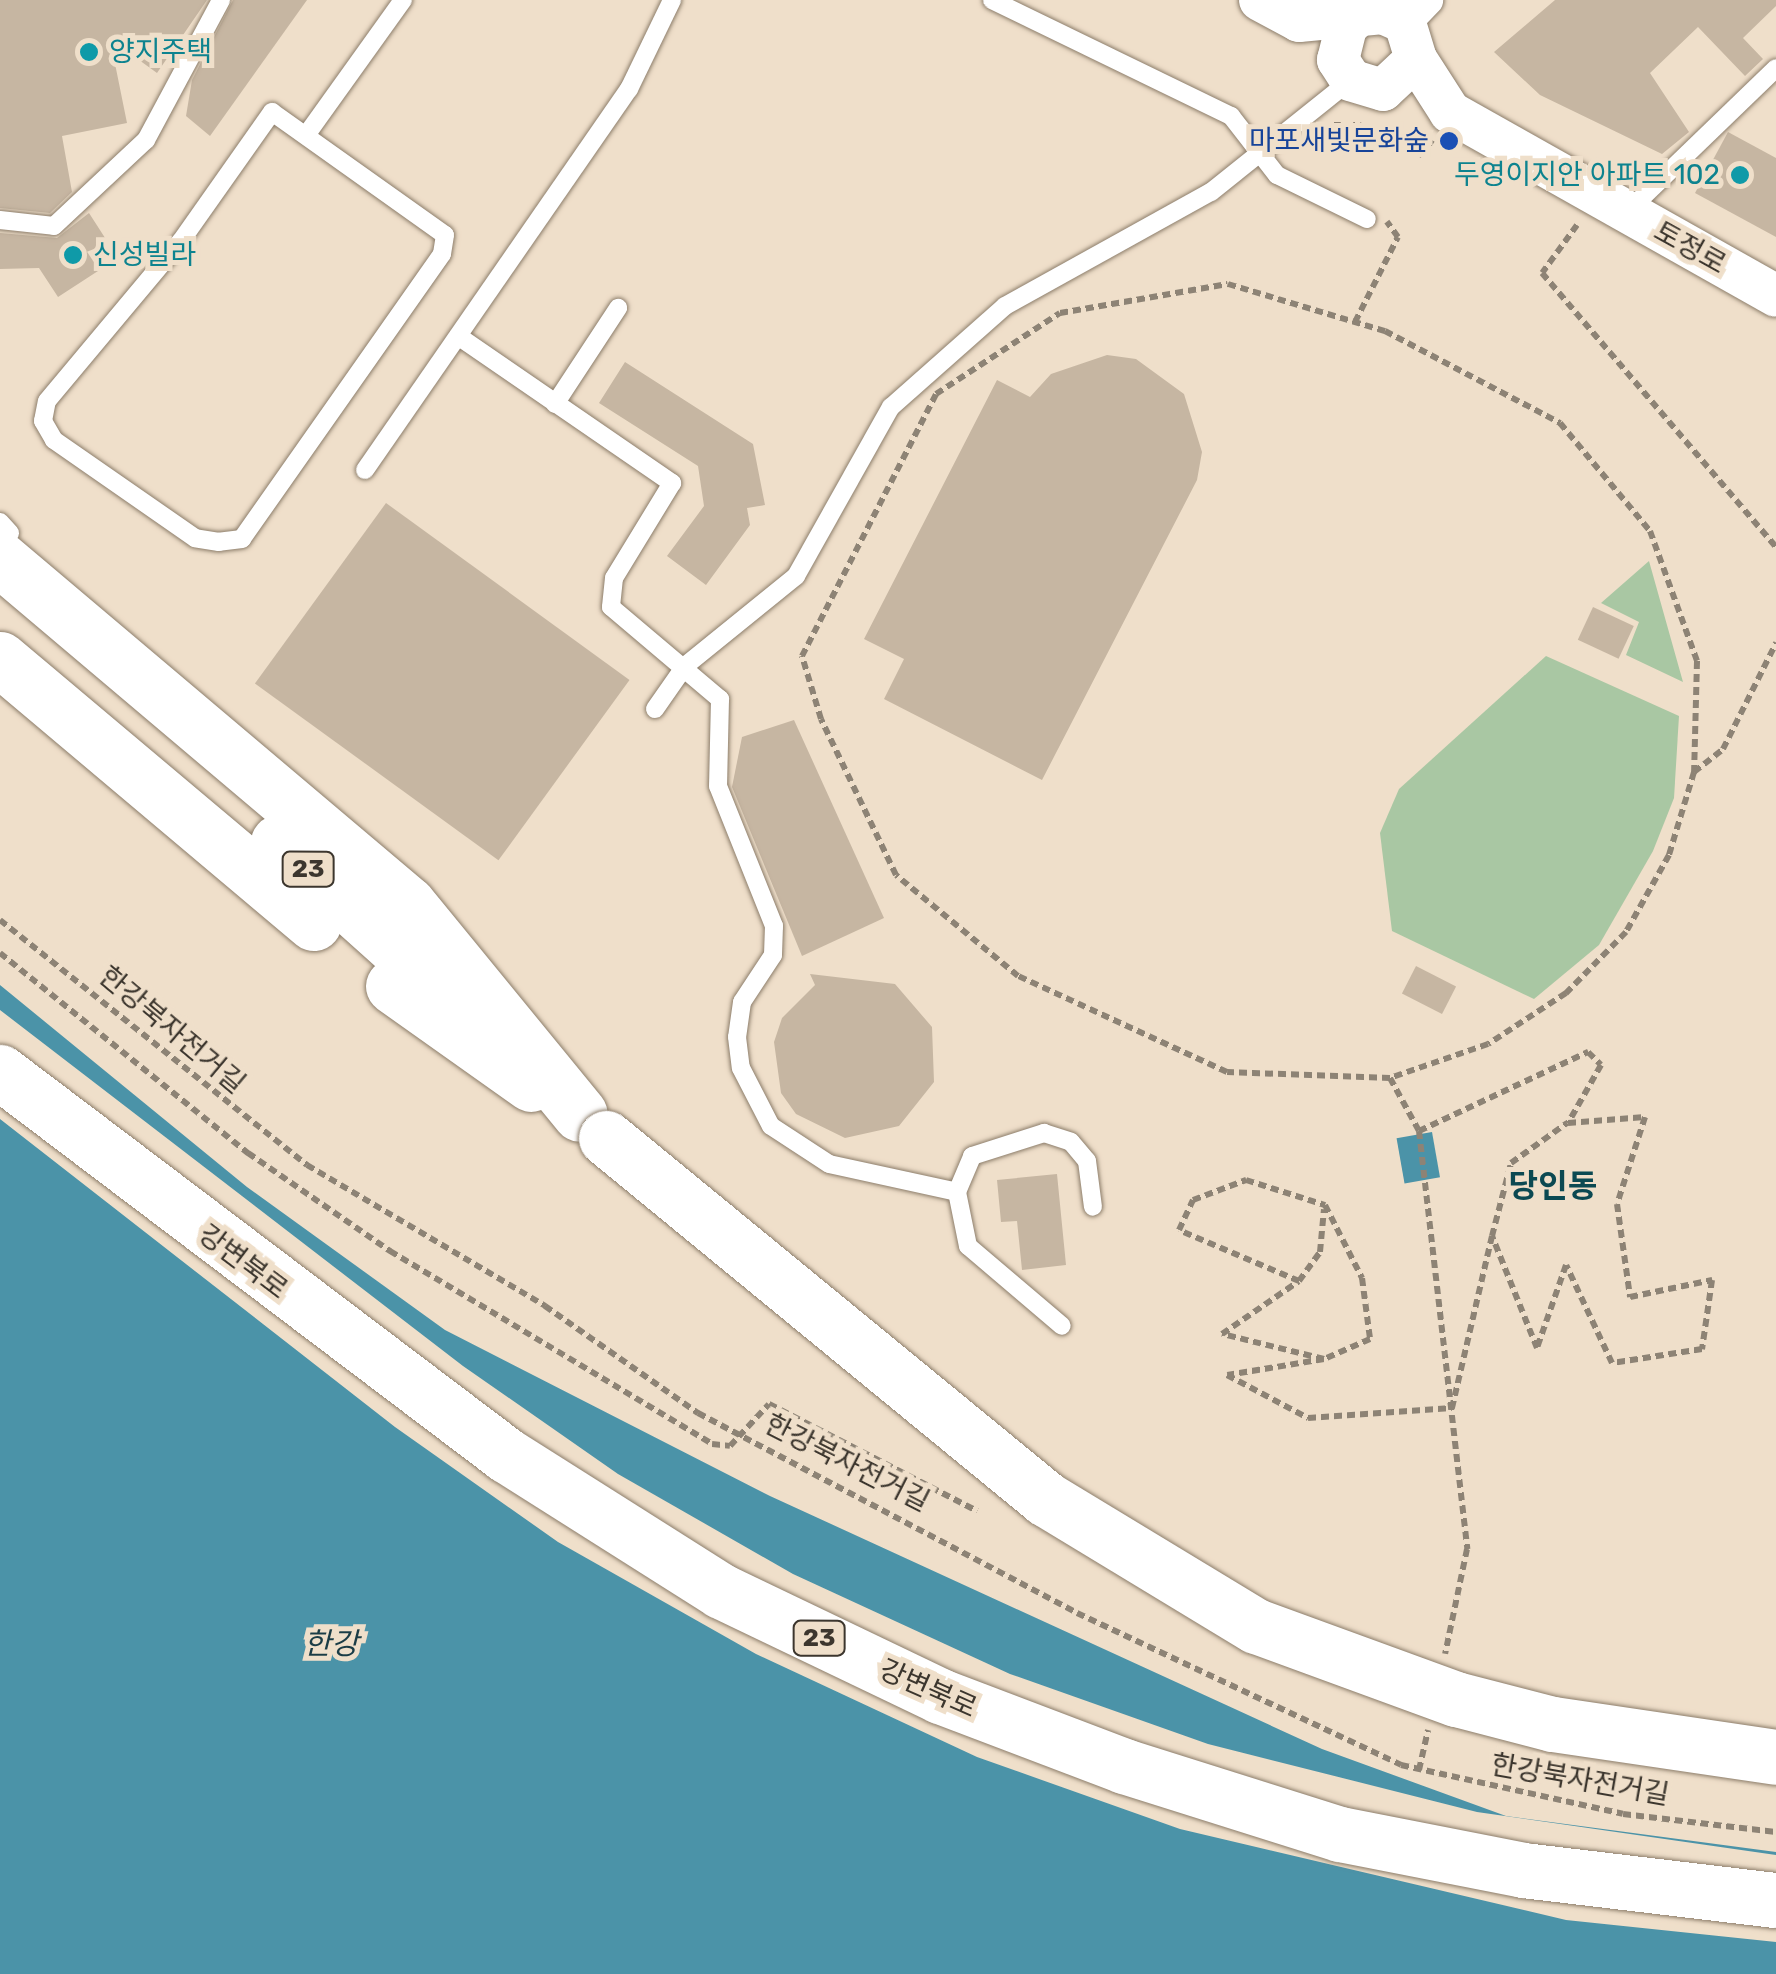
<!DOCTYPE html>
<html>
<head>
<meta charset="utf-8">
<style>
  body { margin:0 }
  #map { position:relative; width:1776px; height:1974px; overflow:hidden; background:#efdfca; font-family:Rubik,"Noto Sans KR",sans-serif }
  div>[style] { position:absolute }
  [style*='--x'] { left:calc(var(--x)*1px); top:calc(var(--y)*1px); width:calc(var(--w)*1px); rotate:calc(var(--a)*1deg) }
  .green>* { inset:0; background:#a9c7a3 }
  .water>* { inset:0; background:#4b93a8; transform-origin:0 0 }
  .pier>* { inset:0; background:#efdfca }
  .building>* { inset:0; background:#c6b6a2; transform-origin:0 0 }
  .path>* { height:6px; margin-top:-3px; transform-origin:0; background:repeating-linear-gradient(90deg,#8d8375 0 8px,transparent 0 13px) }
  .roads { filter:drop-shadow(0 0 2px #8c7d6a) drop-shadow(0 0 2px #8c7d6a) }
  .service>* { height:18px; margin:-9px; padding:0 9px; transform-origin:9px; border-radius:9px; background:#fff }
  .minor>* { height:32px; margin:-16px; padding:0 16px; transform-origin:16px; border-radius:16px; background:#fff }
  .tertiary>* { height:42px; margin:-21px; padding:0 21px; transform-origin:21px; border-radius:21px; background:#fff }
  .trunk>* { height:55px; margin:-27.5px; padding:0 27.5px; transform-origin:27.5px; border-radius:27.5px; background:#fff }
  .bridges { filter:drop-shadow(0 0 2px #8c7d6a) drop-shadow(0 0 2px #8c7d6a) }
  .trunk-bridge>* { height:55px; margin:-27.5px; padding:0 27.5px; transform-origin:27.5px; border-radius:27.5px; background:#fff }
  .dots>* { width:28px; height:28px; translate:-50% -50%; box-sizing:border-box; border:5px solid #efdfca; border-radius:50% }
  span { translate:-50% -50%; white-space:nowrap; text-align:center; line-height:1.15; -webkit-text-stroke:10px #efdfca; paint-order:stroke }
  .shield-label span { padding:2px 8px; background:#efdfca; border:2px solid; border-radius:8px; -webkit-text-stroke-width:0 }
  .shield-label { font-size:25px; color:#3c362e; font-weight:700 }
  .culture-label { font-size:28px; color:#0d838f }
  .left { translate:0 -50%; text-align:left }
  .right { translate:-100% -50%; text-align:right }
  .transit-label { font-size:28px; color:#164399 }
  .street-label { font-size:28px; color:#3c362e }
  .water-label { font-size:30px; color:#1a3c46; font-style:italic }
  .quarter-label { font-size:32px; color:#0b4952; font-weight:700 }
</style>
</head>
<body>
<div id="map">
  <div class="green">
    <i style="clip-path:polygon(1649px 561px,1683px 682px,1626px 655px,1639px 622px,1601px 603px)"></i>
    <i style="clip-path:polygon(1546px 656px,1679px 716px,1674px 798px,1653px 851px,1599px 945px,1534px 999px,1392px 931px,1380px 833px,1399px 789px)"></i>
  </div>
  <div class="water">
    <i style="clip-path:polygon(0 985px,247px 1187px,445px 1330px,770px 1496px,1322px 1749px,1506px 1816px,1776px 1852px,1776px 1974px,0 1974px)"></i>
    <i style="left:1432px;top:1132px;width:46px;height:36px;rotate:80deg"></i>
  </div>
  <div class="pier">
    <i style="clip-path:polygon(0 1010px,463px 1366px,618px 1474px,793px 1574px,1010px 1674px,1208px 1744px,1477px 1812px,1776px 1855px,1776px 1942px,1566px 1920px,1180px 1829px,977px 1757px,756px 1654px,558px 1542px,395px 1427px,0 1119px)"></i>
  </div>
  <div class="building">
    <i style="clip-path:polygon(0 0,207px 0,157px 73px,110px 39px,127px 123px,62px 136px,72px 192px,50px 213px,0 208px)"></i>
    <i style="clip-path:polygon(233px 0,307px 0,210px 136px,186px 116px,192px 80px)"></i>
    <i style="clip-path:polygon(1555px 0,1776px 0,1776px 6px,1743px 38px,1763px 59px,1745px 76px,1698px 27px,1650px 73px,1689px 132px,1662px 154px,1540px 95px,1494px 52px)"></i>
    <i style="clip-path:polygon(1728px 132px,1776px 158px,1776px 237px,1695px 193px)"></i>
    <i style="clip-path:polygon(89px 213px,118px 258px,58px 297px,39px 268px,0 269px,0 233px,57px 238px)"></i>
    <i style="clip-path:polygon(1107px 355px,1136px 359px,1184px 394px,1202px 452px,1197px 480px,1042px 780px,884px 699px,904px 659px,864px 639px,997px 380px,1030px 397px,1051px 374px)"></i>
    <i style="clip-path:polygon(625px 362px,753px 444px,765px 505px,747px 508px,750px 525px,706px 585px,667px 556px,704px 506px,698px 466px,599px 403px)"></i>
    <i style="left:386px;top:503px;width:301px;height:223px;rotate:36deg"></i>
    <i style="left:1593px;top:607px;width:45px;height:36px;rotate:25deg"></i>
    <i style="clip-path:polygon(794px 720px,884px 918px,802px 956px,732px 787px,742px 737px)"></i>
    <i style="left:1416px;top:966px;width:45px;height:31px;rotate:27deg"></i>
    <i style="clip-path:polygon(810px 974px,895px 984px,932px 1027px,934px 1082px,899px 1126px,845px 1138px,796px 1114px,781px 1093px,774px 1042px,782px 1018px,815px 985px)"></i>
    <i style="clip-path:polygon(1057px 1174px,1066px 1265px,1022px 1270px,1017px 1221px,1001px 1222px,997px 1180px)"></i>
  </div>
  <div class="path">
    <i style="--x:1334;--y:125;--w:25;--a:0"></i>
    <i style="--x:1359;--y:125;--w:70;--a:25.5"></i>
    <i style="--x:1422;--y:155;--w:18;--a:-56"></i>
    <i style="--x:1577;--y:225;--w:59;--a:126.1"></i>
    <i style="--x:1542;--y:273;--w:360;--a:49.5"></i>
    <i style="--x:1228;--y:284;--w:164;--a:16.7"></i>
    <i style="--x:1385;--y:331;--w:198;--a:27.7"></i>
    <i style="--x:1560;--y:423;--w:141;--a:50.2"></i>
    <i style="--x:1650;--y:531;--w:138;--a:70.1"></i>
    <i style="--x:1697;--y:661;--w:111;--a:91.5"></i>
    <i style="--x:1694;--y:772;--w:87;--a:106.8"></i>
    <i style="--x:1669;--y:855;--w:88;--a:119.2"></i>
    <i style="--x:1626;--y:932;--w:86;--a:134.5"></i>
    <i style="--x:1566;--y:993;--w:93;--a:146.8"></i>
    <i style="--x:1488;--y:1044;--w:104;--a:160.9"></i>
    <i style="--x:1390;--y:1078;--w:163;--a:-177.9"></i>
    <i style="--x:1227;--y:1072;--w:230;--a:-155.3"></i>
    <i style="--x:1018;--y:976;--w:158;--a:-140.4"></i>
    <i style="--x:896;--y:875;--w:173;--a:-115.7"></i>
    <i style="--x:821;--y:719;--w:66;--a:-106.8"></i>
    <i style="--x:802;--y:656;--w:294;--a:-62.9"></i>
    <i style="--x:936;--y:394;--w:148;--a:-33.2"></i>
    <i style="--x:1060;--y:313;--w:170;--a:-9.8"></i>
    <i style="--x:1355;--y:322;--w:95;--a:-63.2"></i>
    <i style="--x:1398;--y:237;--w:19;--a:-126"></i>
    <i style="--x:1694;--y:772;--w:37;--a:-38"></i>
    <i style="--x:1723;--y:749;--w:119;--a:-63.4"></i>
    <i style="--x:0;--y:920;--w:393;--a:38.6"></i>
    <i style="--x:307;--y:1165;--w:277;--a:30.6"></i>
    <i style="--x:545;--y:1306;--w:187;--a:35"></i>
    <i style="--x:698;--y:1413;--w:429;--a:27.8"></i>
    <i style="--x:1077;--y:1613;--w:358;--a:25.1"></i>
    <i style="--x:1401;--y:1765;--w:227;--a:12.4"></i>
    <i style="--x:1623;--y:1814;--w:154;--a:6.7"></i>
    <i style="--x:0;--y:953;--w:319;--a:38.9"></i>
    <i style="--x:248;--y:1153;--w:173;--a:34.6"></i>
    <i style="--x:390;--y:1251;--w:375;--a:30.9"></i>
    <i style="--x:712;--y:1444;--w:18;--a:6"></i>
    <i style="--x:730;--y:1446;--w:57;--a:-47.1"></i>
    <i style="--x:769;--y:1404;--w:234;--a:27.2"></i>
    <i style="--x:1390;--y:1078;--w:60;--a:61.3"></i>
    <i style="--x:1419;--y:1131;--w:421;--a:83.4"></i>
    <i style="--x:1467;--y:1549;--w:107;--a:101.8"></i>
    <i style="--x:1419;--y:1131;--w:187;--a:-25.1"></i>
    <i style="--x:1588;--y:1052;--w:18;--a:45"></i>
    <i style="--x:1601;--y:1065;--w:67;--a:119.6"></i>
    <i style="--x:1568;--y:1123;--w:77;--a:-4.5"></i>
    <i style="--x:1645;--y:1117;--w:91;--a:107.8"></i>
    <i style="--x:1617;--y:1204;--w:94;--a:82"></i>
    <i style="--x:1630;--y:1297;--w:84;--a:-11.7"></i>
    <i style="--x:1712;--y:1280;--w:70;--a:98.2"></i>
    <i style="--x:1702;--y:1349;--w:91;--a:171.2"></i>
    <i style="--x:1612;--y:1363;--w:108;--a:-115.1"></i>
    <i style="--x:1566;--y:1265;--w:88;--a:109.3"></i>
    <i style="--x:1537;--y:1348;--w:121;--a:-111.9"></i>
    <i style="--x:1492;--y:1236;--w:177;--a:103.1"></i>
    <i style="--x:1492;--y:1236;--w:75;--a:-75.4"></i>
    <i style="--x:1511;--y:1163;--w:69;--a:-35.5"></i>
    <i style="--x:1299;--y:1281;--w:36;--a:-54"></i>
    <i style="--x:1320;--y:1252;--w:43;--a:-84.7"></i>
    <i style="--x:1324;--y:1359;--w:105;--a:-166.2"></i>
    <i style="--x:1222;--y:1334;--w:93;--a:-34.5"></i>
    <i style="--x:1299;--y:1281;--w:130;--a:-157"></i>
    <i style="--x:1179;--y:1230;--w:33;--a:-65"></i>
    <i style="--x:1193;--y:1200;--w:57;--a:-20.7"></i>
    <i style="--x:1246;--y:1180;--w:83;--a:17.6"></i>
    <i style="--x:1325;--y:1205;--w:82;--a:63.1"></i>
    <i style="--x:1362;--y:1278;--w:62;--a:82.5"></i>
    <i style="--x:1370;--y:1339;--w:50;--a:156.5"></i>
    <i style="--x:1324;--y:1359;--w:98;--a:170.6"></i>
    <i style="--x:1227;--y:1375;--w:92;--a:28"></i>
    <i style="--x:1308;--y:1418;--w:144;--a:-4"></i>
    <i style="--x:1419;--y:1770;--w:41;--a:-77.3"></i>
  </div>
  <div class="roads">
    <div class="service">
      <i style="--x:992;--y:0;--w:266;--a:25.9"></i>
      <i style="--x:1231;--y:116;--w:75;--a:52.1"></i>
      <i style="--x:1277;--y:175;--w:100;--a:26.1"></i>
      <i style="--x:272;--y:112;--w:212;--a:35.4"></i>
      <i style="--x:445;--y:235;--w:19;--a:99"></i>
      <i style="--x:442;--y:254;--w:348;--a:125.1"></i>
      <i style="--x:242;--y:539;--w:23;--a:173"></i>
      <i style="--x:219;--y:542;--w:24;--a:-171"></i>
      <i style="--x:195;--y:538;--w:172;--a:-145.2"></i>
      <i style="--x:54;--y:440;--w:22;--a:-120"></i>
      <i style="--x:43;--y:421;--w:20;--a:-79"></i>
      <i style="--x:47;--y:401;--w:209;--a:-50.1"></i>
      <i style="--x:181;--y:241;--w:158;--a:-54.8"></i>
      <i style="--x:307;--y:134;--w:165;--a:-54.4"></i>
      <i style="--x:1627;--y:212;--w:207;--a:-44"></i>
      <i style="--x:0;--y:220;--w:54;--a:6.3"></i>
      <i style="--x:54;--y:226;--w:126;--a:-43.1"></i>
      <i style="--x:146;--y:140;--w:159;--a:-61.8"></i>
      <i style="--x:458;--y:336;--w:260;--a:34.5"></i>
      <i style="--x:672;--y:483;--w:111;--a:121.4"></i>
      <i style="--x:614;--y:578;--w:29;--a:96"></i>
      <i style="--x:611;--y:607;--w:143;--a:40.2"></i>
      <i style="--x:720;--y:699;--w:87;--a:91.3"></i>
      <i style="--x:718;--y:786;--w:151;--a:68.2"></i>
      <i style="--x:774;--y:926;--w:29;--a:92"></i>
      <i style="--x:773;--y:955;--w:56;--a:123.4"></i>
      <i style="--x:742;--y:1002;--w:35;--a:98"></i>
      <i style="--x:737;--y:1037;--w:31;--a:83"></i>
      <i style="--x:741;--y:1068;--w:65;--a:62.7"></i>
      <i style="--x:771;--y:1126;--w:69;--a:33.2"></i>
      <i style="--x:829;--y:1164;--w:131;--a:12.3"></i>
      <i style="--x:957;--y:1192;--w:39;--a:-67"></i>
      <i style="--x:972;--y:1156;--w:76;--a:-17.7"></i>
      <i style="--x:1044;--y:1133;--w:28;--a:18"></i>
      <i style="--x:1071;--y:1142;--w:25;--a:50"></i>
      <i style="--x:1087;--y:1161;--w:46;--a:82.6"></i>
      <i style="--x:555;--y:404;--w:115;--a:-56.7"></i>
      <i style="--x:365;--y:470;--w:464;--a:-55.3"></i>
      <i style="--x:629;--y:89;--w:99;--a:-64.2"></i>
      <i style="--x:0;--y:522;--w:15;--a:48"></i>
      <i style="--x:655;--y:709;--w:52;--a:-55.1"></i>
      <i style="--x:685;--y:666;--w:143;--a:-39"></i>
      <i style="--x:796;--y:576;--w:194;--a:-60.7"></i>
      <i style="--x:891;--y:407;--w:152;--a:-41.5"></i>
      <i style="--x:1005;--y:306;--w:235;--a:-29"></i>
      <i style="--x:1211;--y:192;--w:179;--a:-38.7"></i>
      <i style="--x:957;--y:1192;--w:55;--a:78.5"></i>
      <i style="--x:968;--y:1246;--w:123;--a:40.4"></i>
    </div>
    <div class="minor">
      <i style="--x:1405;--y:23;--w:32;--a:-46"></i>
    </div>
    <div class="tertiary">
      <i style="--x:1260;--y:0;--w:44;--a:28.3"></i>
      <i style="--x:1299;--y:21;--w:84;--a:-5.4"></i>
      <i style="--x:1383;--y:13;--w:24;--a:24"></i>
      <i style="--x:1405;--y:23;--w:38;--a:73"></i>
      <i style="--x:1416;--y:59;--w:45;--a:136.8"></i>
      <i style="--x:1383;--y:90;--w:34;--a:-163"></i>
      <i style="--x:1351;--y:80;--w:24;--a:-123"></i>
      <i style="--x:1338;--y:60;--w:34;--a:-76"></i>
      <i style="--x:1346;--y:27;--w:16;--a:-43"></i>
      <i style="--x:1416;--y:59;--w:63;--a:57.3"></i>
      <i style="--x:1450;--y:112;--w:374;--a:29.4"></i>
    </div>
    <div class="trunk">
      <i style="--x:0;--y:559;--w:534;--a:40.22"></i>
      <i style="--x:408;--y:904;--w:271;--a:50.7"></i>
      <i style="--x:0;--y:659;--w:410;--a:40.1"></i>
      <i style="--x:278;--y:842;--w:224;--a:41.9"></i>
      <i style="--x:393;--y:986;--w:169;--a:35.4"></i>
      <i style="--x:0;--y:1072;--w:635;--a:37.12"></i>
      <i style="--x:506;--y:1455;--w:254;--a:32.3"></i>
      <i style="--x:721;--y:1591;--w:243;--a:25.6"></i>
      <i style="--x:940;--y:1696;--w:197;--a:20.8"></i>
      <i style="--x:1124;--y:1766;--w:226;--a:17.5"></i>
      <i style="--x:1340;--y:1834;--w:187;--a:11.1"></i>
      <i style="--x:1523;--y:1870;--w:255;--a:6.8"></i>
    </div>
  </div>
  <div class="bridges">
    <div class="trunk-bridge">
      <i style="--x:606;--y:1138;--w:569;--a:39.37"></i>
      <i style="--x:1046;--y:1499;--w:245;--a:31.2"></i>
      <i style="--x:1256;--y:1626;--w:213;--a:20.1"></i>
      <i style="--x:1456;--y:1699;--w:100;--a:14.5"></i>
      <i style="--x:1553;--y:1724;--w:225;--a:8.4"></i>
    </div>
  </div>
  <div class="dots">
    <i style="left:89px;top:52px;background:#0f9aa8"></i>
    <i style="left:1449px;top:141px;background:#1a4fb4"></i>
    <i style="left:1740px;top:175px;background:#0f9aa8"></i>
    <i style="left:73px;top:255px;background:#0f9aa8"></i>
  </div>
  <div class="shield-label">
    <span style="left:308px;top:869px">23</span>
    <span style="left:819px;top:1638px">23</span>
  </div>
  <div class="culture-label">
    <span class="left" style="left:109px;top:52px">양지주택</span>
    <span class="right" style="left:1720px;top:175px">두영이지안 아파트 102</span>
    <span class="left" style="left:93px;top:255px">신성빌라</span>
  </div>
  <div class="transit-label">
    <span class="right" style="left:1429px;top:141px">마포새빛문화숲</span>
  </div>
  <div class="street-label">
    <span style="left:1690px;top:248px;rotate:29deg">토정로</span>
    <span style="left:172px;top:1030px;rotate:40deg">한강북자전거길</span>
    <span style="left:243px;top:1262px;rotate:37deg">강변북로</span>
    <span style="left:847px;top:1463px;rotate:27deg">한강북자전거길</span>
    <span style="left:928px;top:1689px;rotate:24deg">강변북로</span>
    <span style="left:1580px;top:1780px;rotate:10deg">한강북자전거길</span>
  </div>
  <div class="water-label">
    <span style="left:331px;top:1644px">한강</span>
  </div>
  <div class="quarter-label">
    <span style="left:1553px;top:1186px">당인동</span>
  </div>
</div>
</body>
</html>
